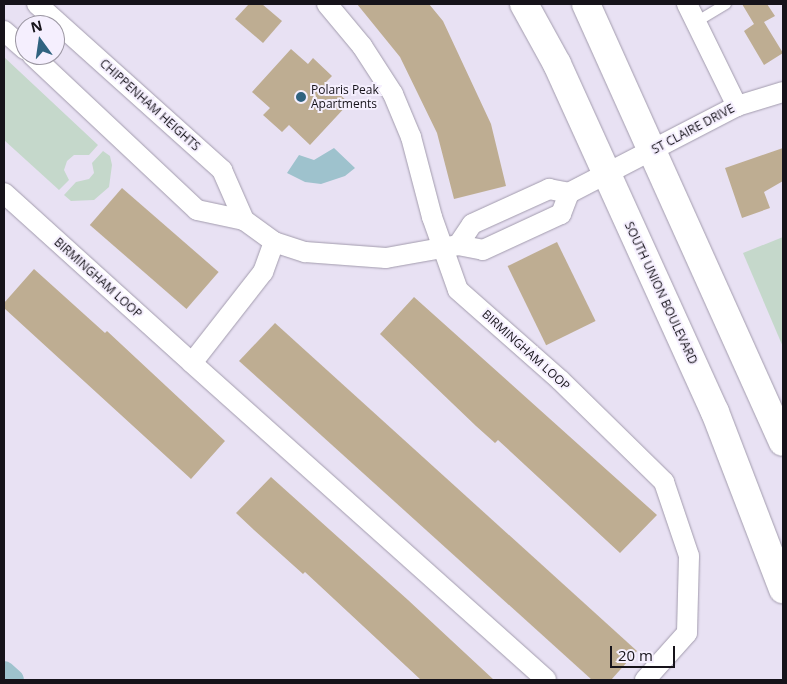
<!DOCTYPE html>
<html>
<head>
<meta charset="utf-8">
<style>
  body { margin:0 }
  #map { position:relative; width:787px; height:684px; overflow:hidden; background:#e8e1f3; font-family:"Open Sans",sans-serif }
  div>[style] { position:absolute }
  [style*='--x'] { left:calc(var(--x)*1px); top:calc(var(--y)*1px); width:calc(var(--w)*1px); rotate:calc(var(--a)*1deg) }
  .green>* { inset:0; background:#c5d8cb }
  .water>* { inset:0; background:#9ec2cd }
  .canal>* { height:22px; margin:-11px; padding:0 11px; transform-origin:11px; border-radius:11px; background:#9ec2cd }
  .building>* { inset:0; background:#bead92; transform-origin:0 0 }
  .roads { filter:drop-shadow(0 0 1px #a29bad) drop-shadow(0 0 1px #a29bad) }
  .service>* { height:10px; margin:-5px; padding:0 5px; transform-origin:5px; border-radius:5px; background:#fff }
  .minor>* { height:20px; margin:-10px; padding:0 10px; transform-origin:10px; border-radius:10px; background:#fff }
  .primary>* { height:28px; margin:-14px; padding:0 14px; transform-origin:14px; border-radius:14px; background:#fff }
  .dots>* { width:14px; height:14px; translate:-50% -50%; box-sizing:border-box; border:2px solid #f5effe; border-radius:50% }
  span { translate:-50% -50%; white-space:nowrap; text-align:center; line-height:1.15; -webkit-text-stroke:4px #f5effe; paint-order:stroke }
  .poi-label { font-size:12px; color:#16131a }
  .left { translate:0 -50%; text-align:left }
  .street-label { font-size:12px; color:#16131a }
  .frame { position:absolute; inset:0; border:5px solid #16131a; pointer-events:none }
  .north { position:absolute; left:15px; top:15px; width:50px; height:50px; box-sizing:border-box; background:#f5effe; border:1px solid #9c97a3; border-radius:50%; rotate:346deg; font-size:14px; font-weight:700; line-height:20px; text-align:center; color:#16131a }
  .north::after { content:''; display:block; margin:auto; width:18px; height:22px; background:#306380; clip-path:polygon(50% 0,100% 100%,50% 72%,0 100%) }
  .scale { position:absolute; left:610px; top:646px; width:65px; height:22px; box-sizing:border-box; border:2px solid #16131a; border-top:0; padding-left:6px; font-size:15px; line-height:18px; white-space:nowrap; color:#16131a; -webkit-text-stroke:4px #f5effe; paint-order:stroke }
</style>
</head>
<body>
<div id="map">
  <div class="green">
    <i style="clip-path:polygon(4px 57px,98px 145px,89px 155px,74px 155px,67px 161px,64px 170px,69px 180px,59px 190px,4px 140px)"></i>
    <i style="clip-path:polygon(103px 151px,110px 156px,112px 165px,109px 187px,94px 200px,71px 201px,64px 195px,76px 182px,89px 179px,94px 173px,92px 163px)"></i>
    <i style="clip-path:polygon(783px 237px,783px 347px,743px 253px)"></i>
  </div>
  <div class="water">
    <i style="clip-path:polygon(334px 148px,355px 168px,345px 176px,321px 184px,305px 182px,287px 173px,299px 155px,314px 160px)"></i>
  </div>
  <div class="canal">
    <i style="--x:4;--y:672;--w:12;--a:42"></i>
  </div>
  <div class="building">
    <i style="clip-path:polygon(249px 4px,262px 4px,282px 21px,263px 43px,235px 19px)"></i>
    <i style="clip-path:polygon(357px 4px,429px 4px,443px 21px,491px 124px,506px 186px,454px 199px,437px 133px,400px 57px)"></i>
    <i style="clip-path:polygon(742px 4px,767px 4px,775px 16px,764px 22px,783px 53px,764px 65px,744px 31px,754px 24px)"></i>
    <i style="clip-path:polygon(291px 49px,308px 64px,313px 58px,332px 76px,326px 82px,349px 103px,310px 145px,289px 125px,282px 132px,263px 115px,270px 108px,252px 92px)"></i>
    <i style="clip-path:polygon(783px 148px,783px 181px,764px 192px,770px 208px,742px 218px,725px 168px)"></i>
    <i style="left:122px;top:188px;width:128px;height:49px;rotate:41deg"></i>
    <i style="left:557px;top:242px;width:88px;height:55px;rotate:64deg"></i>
    <i style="clip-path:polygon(34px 269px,105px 333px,107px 331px,225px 441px,191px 479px,4px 308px,4px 303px)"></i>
    <i style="clip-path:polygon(414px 297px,657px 515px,620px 553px,498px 440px,495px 443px,476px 426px,380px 334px)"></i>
    <i style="clip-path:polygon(275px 323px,637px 651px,611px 680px,592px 680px,239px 361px)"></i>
    <i style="clip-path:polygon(271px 477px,408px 600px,494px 680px,421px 680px,305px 572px,303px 574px,254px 530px,236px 513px)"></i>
  </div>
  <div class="roads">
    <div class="service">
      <i style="--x:696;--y:22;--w:35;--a:-31"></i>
    </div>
    <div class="minor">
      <i style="--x:37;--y:4;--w:249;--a:41.9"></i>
      <i style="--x:222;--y:170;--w:55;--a:66.3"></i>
      <i style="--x:327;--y:4;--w:55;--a:50.2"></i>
      <i style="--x:362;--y:46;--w:57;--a:57.1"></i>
      <i style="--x:393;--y:94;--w:47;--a:67.3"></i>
      <i style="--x:411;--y:137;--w:83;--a:75.3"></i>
      <i style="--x:432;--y:217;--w:77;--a:70.4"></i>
      <i style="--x:458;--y:290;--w:136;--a:41.4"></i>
      <i style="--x:560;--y:380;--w:146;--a:44.4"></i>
      <i style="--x:664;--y:482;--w:78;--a:71.3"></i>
      <i style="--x:689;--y:556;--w:77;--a:91.5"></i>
      <i style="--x:687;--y:633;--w:63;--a:131.8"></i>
      <i style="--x:687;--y:4;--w:114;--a:63.9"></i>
      <i style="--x:4;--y:31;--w:28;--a:41"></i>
      <i style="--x:32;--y:55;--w:226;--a:43.2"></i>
      <i style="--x:197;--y:210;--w:48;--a:12"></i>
      <i style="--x:244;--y:220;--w:37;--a:36"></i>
      <i style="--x:274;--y:242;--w:33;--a:18"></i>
      <i style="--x:305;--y:252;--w:81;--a:4.2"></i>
      <i style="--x:386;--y:258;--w:73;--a:-10.2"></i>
      <i style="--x:458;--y:245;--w:25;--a:11"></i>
      <i style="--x:483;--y:250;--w:86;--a:-24.8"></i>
      <i style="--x:561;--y:214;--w:22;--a:-69"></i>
      <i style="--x:4;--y:193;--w:253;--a:42.1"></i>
      <i style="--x:274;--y:242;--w:32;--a:110"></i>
      <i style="--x:263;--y:272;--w:115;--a:128"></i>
      <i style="--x:192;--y:363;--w:475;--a:41.8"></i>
      <i style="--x:458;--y:245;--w:25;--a:-56"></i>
      <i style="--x:472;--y:224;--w:85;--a:-24.4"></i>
      <i style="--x:549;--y:189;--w:20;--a:11"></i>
      <i style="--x:569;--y:193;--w:189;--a:-27.4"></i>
      <i style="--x:737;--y:106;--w:48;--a:-16.9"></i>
    </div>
    <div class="primary">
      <i style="--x:524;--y:4;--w:68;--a:61.2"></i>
      <i style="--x:557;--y:64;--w:382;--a:65.6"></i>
      <i style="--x:715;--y:412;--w:190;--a:69"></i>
      <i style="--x:586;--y:4;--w:480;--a:65.8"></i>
    </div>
  </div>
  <div class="dots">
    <i style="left:301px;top:97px;background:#306380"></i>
  </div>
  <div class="poi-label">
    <span class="left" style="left:311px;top:97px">Polaris Peak<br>Apartments</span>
  </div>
  <div class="street-label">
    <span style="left:150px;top:105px;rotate:42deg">CHIPPENHAM HEIGHTS</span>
    <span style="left:693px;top:129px;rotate:-28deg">ST CLAIRE DRIVE</span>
    <span style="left:98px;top:278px;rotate:42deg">BIRMINGHAM LOOP</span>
    <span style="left:661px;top:293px;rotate:65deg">SOUTH UNION BOULEVARD</span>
    <span style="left:526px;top:350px;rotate:42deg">BIRMINGHAM LOOP</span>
  </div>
  <div class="frame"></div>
  <div class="north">N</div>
  <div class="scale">20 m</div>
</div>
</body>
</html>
